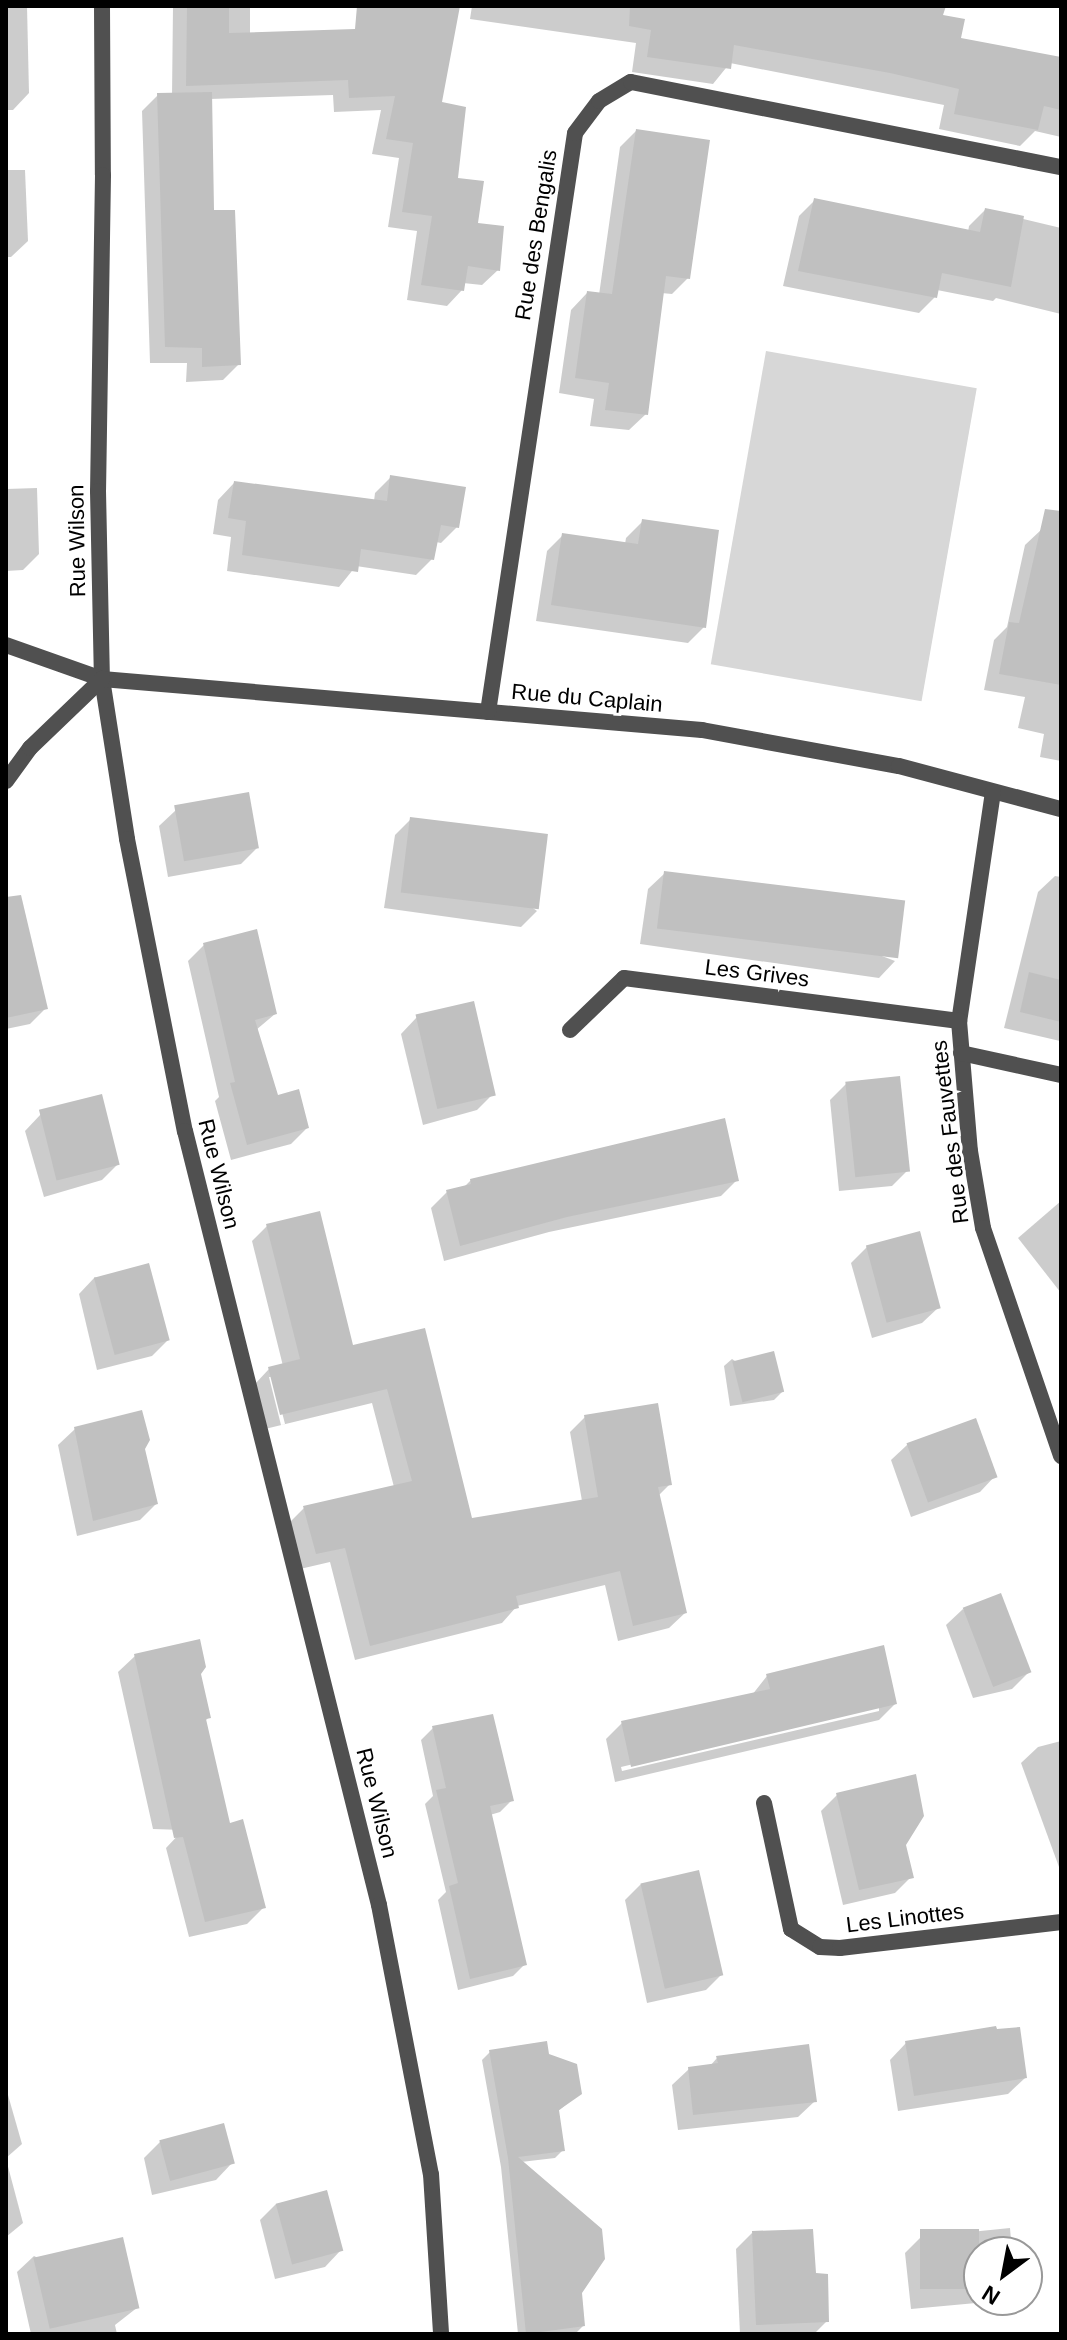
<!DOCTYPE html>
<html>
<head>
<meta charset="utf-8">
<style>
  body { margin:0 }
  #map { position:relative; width:1067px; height:2340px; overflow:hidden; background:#fff; font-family:Helvetica,sans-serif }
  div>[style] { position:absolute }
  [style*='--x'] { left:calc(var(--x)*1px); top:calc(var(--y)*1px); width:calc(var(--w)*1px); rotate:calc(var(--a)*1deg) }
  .green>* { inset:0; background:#d7d7d7; transform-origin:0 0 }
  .shadow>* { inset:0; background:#0003 }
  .building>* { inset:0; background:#c0c0c0; transform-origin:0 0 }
  .minor>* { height:16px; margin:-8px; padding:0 8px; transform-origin:8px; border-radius:8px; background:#505050 }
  span { translate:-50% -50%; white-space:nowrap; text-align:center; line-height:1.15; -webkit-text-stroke:6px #fff; paint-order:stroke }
  .street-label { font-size:22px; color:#000 }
  .frame { position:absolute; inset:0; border:8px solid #000; pointer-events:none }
  .north { position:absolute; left:963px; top:2236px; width:80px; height:80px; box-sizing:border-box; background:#fff; border:2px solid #999; border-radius:50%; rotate:212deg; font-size:22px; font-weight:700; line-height:32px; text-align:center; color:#000 }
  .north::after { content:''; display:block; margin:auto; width:28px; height:36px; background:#000; clip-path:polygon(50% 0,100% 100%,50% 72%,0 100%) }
</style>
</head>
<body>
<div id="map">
  <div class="green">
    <i style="left:766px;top:351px;width:214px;height:318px;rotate:10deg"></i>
  </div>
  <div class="shadow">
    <i style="clip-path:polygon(6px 6px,27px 6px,29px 93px,13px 110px,6px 110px)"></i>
    <i style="clip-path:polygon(173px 6px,250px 6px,250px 34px,368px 31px,377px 6px,446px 6px,440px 104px,456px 179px,498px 270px,482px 285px,463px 283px,462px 290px,447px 306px,407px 300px,417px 231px,388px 227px,399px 158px,372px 154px,381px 110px,334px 112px,333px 95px,210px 99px,212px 212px,239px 364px,223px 380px,186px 382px,187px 363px,150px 363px,142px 111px,158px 95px,172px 95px)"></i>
    <i style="clip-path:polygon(472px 6px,916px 6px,941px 17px,959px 40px,1061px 59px,1061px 137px,1035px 131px,1020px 146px,939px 129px,944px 105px,730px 63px,713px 84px,632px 72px,636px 43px,470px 19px)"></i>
    <i style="clip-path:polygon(636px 131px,688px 278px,672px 294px,661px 293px,646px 414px,629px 430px,590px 426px,594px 399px,559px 393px,571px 310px,587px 293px,599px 295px,620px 147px)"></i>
    <i style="clip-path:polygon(6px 170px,25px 170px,28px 241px,11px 257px,6px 257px)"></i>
    <i style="clip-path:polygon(815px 200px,968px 232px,969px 226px,985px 210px,1061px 228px,1061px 314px,996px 298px,993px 301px,937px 290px,935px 297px,919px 313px,783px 286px,799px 216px)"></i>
    <i style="clip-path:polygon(391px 477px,457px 527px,441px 543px,436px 542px,432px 559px,416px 575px,356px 566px,339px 587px,227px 571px,231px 537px,213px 534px,218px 500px,234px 483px,374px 501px,375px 493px)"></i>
    <i style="clip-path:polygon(37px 488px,39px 554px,23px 570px,6px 571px,6px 489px)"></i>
    <i style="clip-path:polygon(1061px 519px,1061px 761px,1040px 757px,1044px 734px,1018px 728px,1025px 697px,984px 690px,994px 640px,1007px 627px,1025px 545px,1042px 529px)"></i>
    <i style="clip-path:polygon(643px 521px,704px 627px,688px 643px,536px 621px,547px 551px,563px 535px,625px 544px,626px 538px)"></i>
    <i style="clip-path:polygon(176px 810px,257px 848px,241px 864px,168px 877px,159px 826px)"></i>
    <i style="clip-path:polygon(411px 819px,537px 911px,521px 927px,384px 908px,395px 835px)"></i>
    <i style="clip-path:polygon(665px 873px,895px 961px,879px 978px,640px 944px,648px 889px)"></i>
    <i style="clip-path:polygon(1055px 876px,1061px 877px,1060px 1041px,1004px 1028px,1038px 892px)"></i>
    <i style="clip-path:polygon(204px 945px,275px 1014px,256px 1030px,277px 1097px,307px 1128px,291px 1144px,231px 1160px,215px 1101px,219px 1097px,188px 961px)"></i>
    <i style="clip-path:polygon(6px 959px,46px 1008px,30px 1024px,6px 1029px)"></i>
    <i style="clip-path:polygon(417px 1017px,493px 1094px,477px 1110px,423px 1125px,401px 1034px)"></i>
    <i style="clip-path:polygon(846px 1084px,908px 1170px,892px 1186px,839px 1191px,830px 1100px)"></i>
    <i style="clip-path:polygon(41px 1114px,118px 1164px,102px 1180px,44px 1197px,25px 1131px)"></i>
    <i style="clip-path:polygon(471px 1180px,737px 1180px,721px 1196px,549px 1232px,444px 1261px,431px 1208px,447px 1192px,464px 1187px)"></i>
    <i style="clip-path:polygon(1061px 1201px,1061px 1293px,1018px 1238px)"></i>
    <i style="clip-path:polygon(evenodd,267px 1226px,352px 1347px,423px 1330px,470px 1520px,582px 1501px,570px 1432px,585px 1417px,670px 1484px,658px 1496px,685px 1613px,669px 1628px,618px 1641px,605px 1585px,517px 1606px,502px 1623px,355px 1660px,330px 1562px,300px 1569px,289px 1523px,304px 1508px,394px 1487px,372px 1403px,265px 1429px,254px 1385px,269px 1369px,283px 1366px,252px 1241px,267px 1226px,269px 1377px,273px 1377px,285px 1424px,281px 1425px,269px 1377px)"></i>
    <i style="clip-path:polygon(867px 1247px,939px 1307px,922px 1323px,872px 1338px,851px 1263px)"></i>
    <i style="clip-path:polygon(95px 1277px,168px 1340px,152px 1356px,97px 1370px,79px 1294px)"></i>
    <i style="clip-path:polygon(732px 1359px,782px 1392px,774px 1400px,730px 1406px,724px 1366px)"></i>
    <i style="clip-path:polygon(75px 1429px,142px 1449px,156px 1504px,140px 1520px,77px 1536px,58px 1445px)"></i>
    <i style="clip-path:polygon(907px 1445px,995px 1476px,980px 1492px,911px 1517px,891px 1460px)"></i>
    <i style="clip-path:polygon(963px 1609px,1028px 1673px,1012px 1689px,973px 1698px,946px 1625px)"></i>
    <i style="clip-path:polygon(135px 1656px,199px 1673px,209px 1717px,204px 1722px,226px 1816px,263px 1908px,247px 1924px,189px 1937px,166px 1848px,183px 1830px,153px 1829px,118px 1672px)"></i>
    <i style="clip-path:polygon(evenodd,767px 1676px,895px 1704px,879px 1720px,615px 1782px,606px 1739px,622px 1723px,752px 1695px,767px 1676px,879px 1706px,879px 1711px,622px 1771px,621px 1767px,879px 1706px)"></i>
    <i style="clip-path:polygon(433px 1728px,512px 1800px,500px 1812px,490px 1815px,525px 1964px,513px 1976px,458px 1990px,438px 1900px,446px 1892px,425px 1804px,433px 1796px,421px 1740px)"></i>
    <i style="clip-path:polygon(1061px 1741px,1061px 1866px,1059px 1867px,1021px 1763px,1038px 1747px)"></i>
    <i style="clip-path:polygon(837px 1795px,904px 1845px,911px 1877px,895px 1893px,843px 1905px,821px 1811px)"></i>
    <i style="clip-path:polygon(641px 1884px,722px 1974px,706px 1990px,647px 2003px,625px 1900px)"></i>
    <i style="clip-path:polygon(906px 2043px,1025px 2078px,1008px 2094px,898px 2111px,890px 2060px)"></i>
    <i style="clip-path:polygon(490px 2052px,548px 2055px,580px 2093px,557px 2112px,563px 2150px,555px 2158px,521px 2162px,580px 2292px,583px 2326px,575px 2334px,518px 2334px,501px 2167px,482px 2060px)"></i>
    <i style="clip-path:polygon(717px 2058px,815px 2101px,798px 2117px,678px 2130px,672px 2085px,689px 2069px,710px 2066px)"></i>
    <i style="clip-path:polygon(6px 2088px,22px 2144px,6px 2158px)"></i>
    <i style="clip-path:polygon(160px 2142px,232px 2163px,216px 2180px,152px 2195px,144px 2158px)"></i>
    <i style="clip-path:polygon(6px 2159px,23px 2223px,6px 2237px)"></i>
    <i style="clip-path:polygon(276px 2204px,341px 2250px,325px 2267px,275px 2279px,260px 2220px)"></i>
    <i style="clip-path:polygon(1010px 2228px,1012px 2252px,979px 2252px,979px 2300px,998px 2301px,911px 2309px,905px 2253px,921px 2237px)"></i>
    <i style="clip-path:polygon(752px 2233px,814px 2275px,827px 2321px,814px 2334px,740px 2334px,736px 2249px)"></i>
    <i style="clip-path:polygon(34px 2256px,138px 2307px,115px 2325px,117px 2334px,31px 2334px,17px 2272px)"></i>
  </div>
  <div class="building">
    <i style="clip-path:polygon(187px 6px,229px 6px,229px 33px,355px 29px,357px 6px,460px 6px,442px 102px,466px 107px,458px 178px,484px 181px,478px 223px,504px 226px,500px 271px,468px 266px,464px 291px,421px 285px,432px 216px,402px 212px,413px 143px,386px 139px,395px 96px,349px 98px,348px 80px,186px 86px)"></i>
    <i style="clip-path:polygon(630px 6px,946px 6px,943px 15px,965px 19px,961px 38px,1061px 57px,1061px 110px,1044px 106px,1038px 130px,954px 114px,959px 89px,890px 73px,734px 45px,731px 69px,647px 57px,651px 30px,629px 26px)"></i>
    <i style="clip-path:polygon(212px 92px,214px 210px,235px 210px,241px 365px,202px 367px,202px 348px,165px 347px,157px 93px)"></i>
    <i style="clip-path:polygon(636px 129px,710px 140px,690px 279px,666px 276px,648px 415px,605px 410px,609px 383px,575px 378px,587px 291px,612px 294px)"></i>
    <i style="clip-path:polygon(814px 198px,980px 232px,985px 208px,1024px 216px,1011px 287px,942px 273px,937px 298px,798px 271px)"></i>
    <i style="clip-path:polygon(390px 475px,466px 487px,459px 528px,441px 525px,434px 560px,361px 549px,358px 572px,242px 555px,246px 521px,228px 518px,234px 481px,387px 501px)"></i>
    <i style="clip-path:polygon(1045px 509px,1061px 511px,1061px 685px,999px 674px,1009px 622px,1019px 623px)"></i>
    <i style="clip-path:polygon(642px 519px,719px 530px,706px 628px,551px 605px,562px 533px,638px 544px)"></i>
    <i style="left:249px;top:792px;width:57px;height:76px;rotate:80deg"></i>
    <i style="left:410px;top:817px;width:139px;height:76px;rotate:7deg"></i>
    <i style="left:664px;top:871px;width:243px;height:58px;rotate:7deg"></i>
    <i style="clip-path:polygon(21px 895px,48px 1009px,6px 1018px,6px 897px)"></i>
    <i style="clip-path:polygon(257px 929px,277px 1014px,255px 1020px,278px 1095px,299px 1089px,309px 1128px,247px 1145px,230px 1083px,235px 1082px,203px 943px)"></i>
    <i style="clip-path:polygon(1029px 972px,1061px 980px,1061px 1022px,1020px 1012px)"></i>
    <i style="left:474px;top:1001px;width:97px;height:60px;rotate:77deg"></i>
    <i style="left:900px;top:1076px;width:96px;height:55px;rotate:84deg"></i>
    <i style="left:102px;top:1094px;width:73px;height:65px;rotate:76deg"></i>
    <i style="clip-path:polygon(725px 1118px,739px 1181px,567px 1217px,460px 1246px,446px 1190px,471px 1184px,470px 1179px)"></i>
    <i style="clip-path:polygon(320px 1211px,353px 1345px,425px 1328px,472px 1518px,598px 1497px,584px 1415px,658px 1403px,672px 1485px,658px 1487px,687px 1613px,633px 1626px,620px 1571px,516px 1596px,519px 1608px,370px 1646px,345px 1548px,316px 1554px,303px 1506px,412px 1481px,387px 1389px,280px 1415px,268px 1367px,300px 1359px,266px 1224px)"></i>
    <i style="left:920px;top:1231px;width:80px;height:56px;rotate:75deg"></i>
    <i style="left:149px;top:1263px;width:80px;height:57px;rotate:75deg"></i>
    <i style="left:774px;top:1351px;width:42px;height:43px;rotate:76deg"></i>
    <i style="clip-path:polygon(142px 1410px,150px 1440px,145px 1449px,158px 1504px,93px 1521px,74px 1427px)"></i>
    <i style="left:976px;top:1418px;width:63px;height:74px;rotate:70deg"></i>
    <i style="left:1001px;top:1593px;width:85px;height:41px;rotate:69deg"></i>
    <i style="clip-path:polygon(200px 1639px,206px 1667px,201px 1674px,211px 1718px,206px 1719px,230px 1823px,243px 1819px,266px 1908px,205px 1922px,183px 1837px,174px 1838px,134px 1654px)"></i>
    <i style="clip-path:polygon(884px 1645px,897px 1704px,631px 1767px,621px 1721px,770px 1689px,766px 1674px)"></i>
    <i style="clip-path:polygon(493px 1714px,514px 1801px,490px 1806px,527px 1965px,470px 1979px,449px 1886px,458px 1883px,436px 1790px,446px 1788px,432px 1726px)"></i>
    <i style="clip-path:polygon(916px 1774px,924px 1816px,906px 1845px,914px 1878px,859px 1890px,836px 1793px)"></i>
    <i style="left:699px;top:1870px;width:108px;height:60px;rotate:77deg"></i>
    <i style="clip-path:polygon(996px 2026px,997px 2029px,1020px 2027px,1027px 2078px,914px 2096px,905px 2041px)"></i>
    <i style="clip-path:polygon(547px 2041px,549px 2054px,577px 2064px,582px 2094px,559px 2110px,565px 2151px,518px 2157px,602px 2229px,605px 2259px,582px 2293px,585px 2326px,526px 2334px,508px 2158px,489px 2050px)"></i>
    <i style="clip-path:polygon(809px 2044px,817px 2102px,693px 2115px,688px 2067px,718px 2063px,716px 2056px)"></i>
    <i style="left:224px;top:2123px;width:42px;height:67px;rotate:75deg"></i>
    <i style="left:327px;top:2190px;width:63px;height:53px;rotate:75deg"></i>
    <i style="clip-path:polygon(813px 2229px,816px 2273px,828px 2274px,829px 2322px,756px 2325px,752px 2231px)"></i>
    <i style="left:979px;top:2229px;width:60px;height:59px;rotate:90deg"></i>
    <i style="left:123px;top:2237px;width:73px;height:92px;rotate:77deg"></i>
  </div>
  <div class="minor">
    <i style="--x:102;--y:6;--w:169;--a:89.7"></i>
    <i style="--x:103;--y:175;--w:316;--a:90.9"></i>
    <i style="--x:98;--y:491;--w:188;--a:88.8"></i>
    <i style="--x:102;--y:679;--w:162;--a:81.1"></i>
    <i style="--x:127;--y:839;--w:298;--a:78.8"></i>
    <i style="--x:185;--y:1131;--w:798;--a:75.93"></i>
    <i style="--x:379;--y:1905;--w:274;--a:79.1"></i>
    <i style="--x:431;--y:2174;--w:160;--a:86.4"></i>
    <i style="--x:6;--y:645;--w:102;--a:19.5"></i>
    <i style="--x:102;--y:679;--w:602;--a:4.86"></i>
    <i style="--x:702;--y:730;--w:200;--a:10.4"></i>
    <i style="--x:899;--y:766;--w:168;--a:14.9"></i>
    <i style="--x:488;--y:712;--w:585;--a:-81.45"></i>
    <i style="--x:575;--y:133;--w:40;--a:-53"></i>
    <i style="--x:599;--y:101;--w:37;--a:-31"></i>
    <i style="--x:631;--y:82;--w:438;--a:11.2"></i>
    <i style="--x:6;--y:781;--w:41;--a:-54"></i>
    <i style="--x:30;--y:748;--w:100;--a:-43.8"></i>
    <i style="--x:993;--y:792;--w:232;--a:98.4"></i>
    <i style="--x:959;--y:1021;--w:130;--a:85.2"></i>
    <i style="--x:970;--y:1151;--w:78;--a:80.4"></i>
    <i style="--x:983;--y:1228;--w:241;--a:71.1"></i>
    <i style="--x:570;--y:1030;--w:75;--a:-43.9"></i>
    <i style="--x:624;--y:978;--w:338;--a:7.3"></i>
    <i style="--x:961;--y:1053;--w:102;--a:12.4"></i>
    <i style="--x:764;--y:1803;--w:129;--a:77.9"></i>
    <i style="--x:791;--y:1929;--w:34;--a:32"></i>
    <i style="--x:820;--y:1947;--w:20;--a:3"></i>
    <i style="--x:840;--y:1948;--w:223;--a:-6.7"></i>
  </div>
  <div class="street-label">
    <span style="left:536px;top:235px;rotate:-81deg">Rue des Bengalis</span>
    <span style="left:77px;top:541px;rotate:-91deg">Rue Wilson</span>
    <span style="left:587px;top:698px;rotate:5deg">Rue du Caplain</span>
    <span style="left:757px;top:973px;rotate:7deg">Les Grives</span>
    <span style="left:950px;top:1132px;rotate:-97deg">Rue des Fauvettes</span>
    <span style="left:219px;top:1174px;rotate:76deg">Rue Wilson</span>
    <span style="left:377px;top:1803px;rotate:76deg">Rue Wilson</span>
    <span style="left:905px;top:1918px;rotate:-7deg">Les Linottes</span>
  </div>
  <div class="frame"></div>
  <div class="north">N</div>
</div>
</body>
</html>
